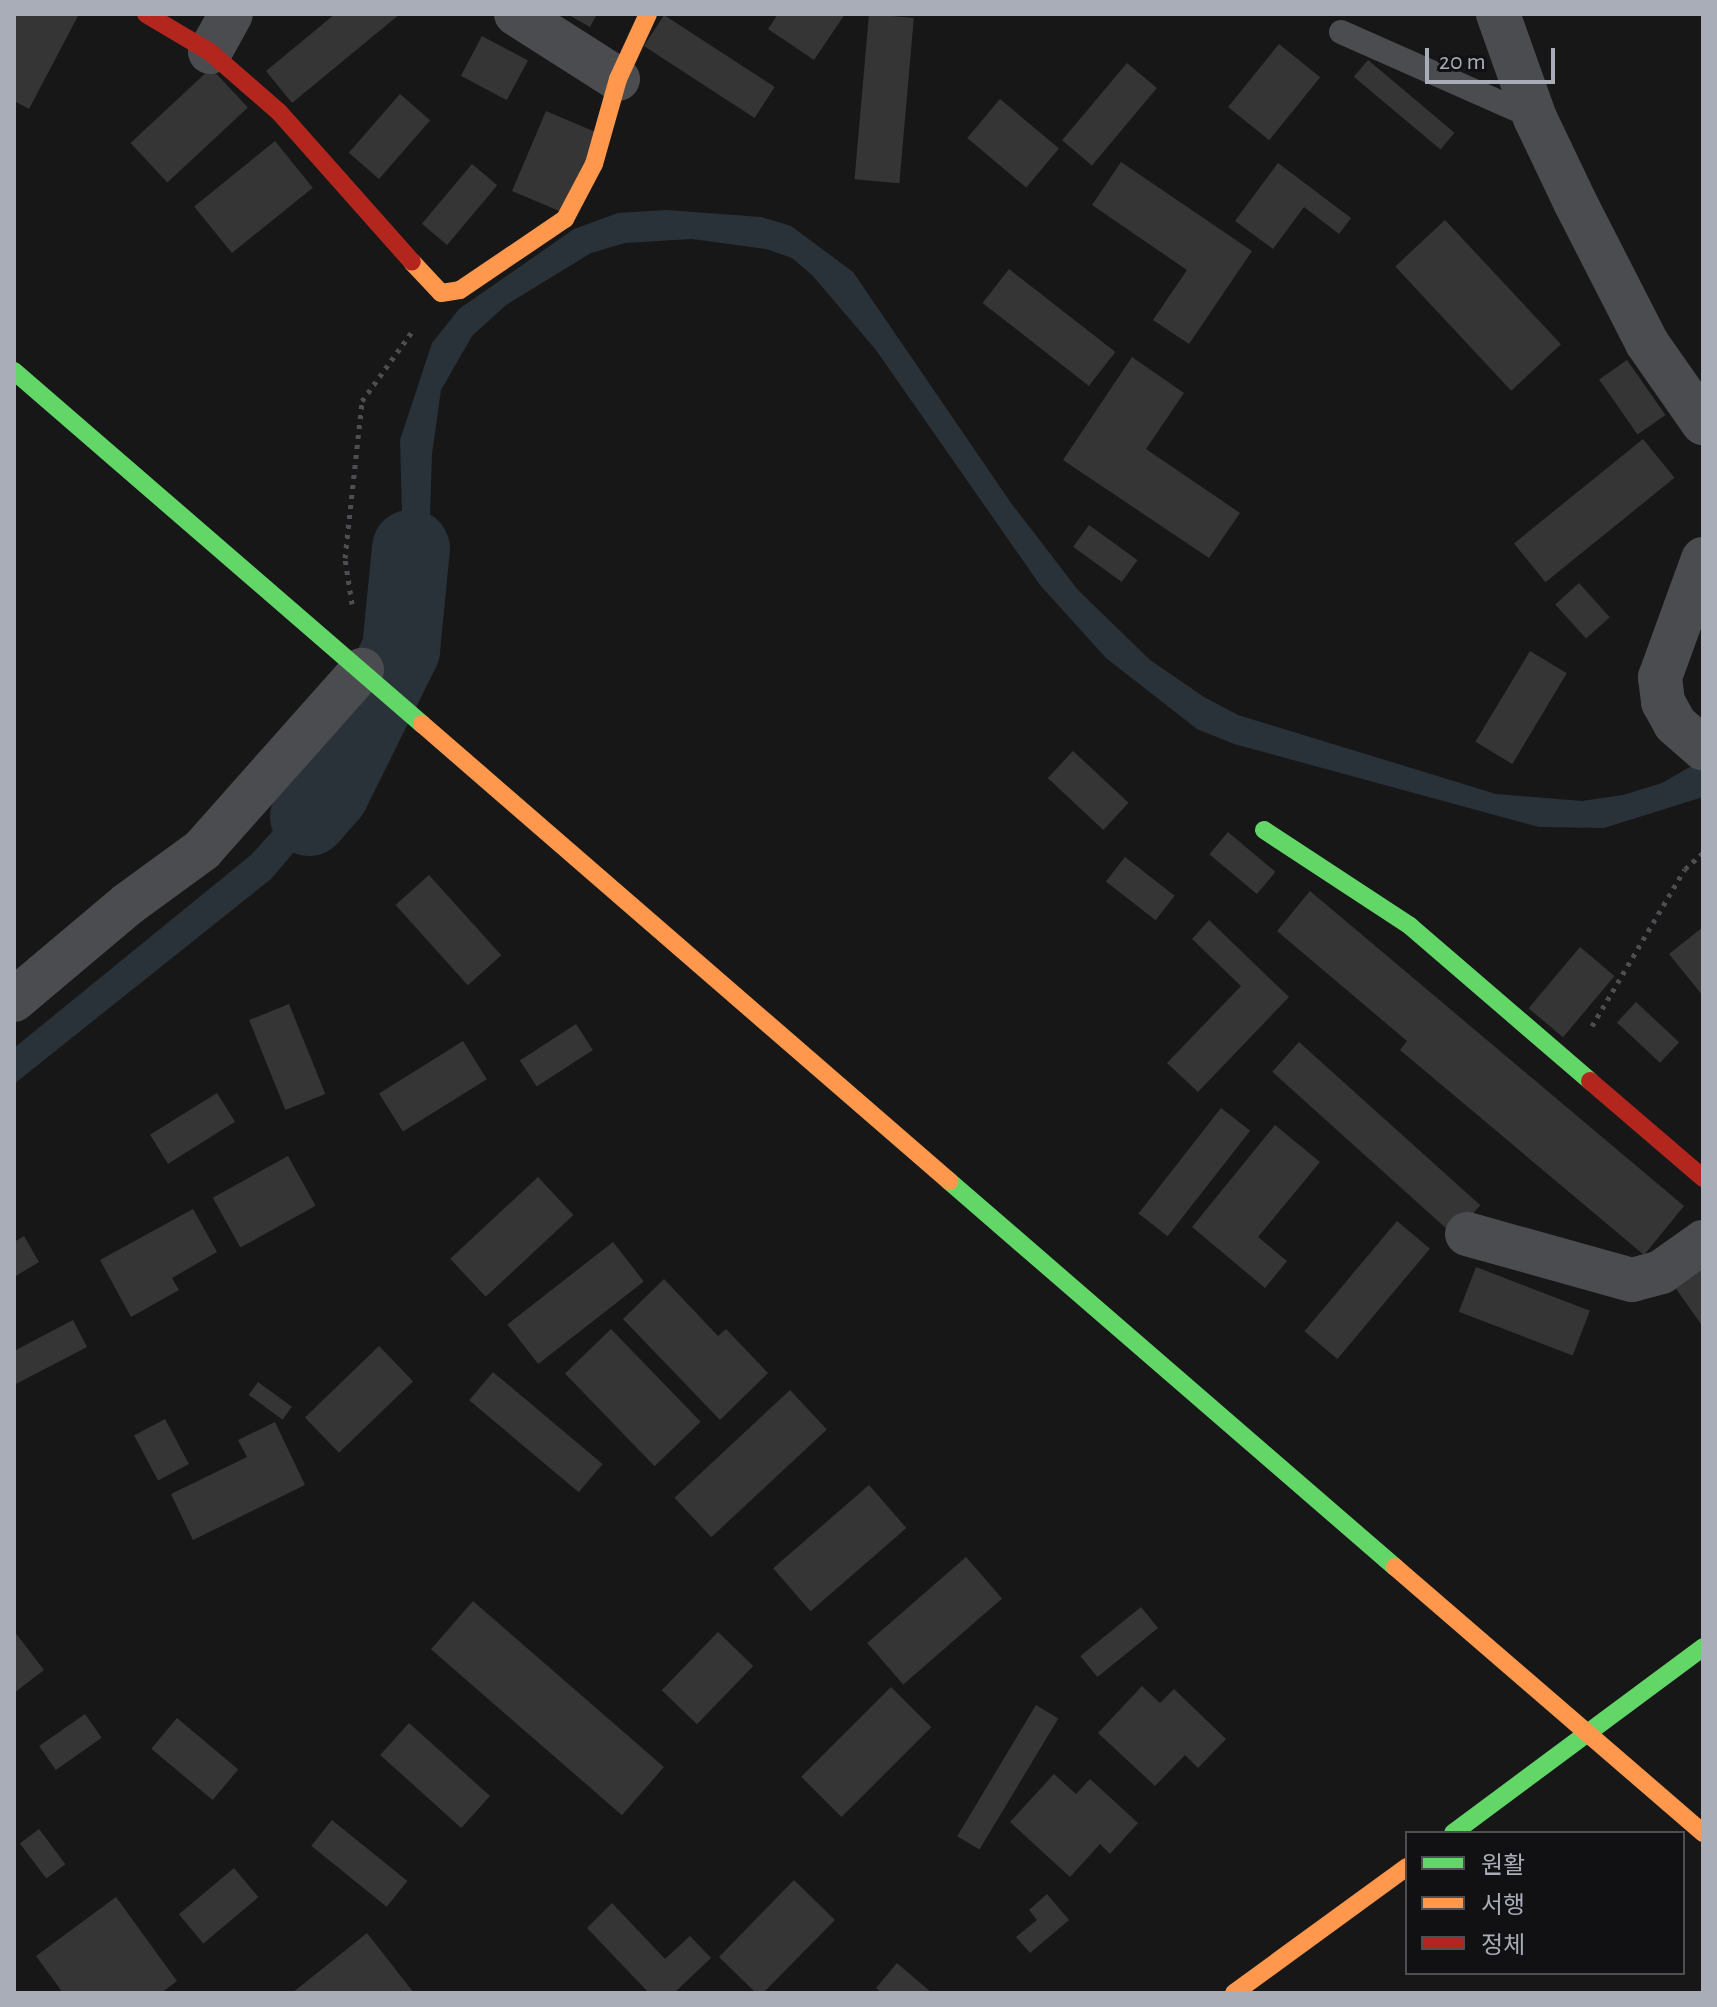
<!DOCTYPE html>
<html>
<head>
<meta charset="utf-8">
<style>
  body { margin:0 }
  #map { position:relative; width:1717px; height:2007px; overflow:hidden; background:#171717; font-family:"Alegreya Sans","Noto Sans KR",sans-serif }
  div>[style] { position:absolute }
  [style*='--x'] { left:calc(var(--x)*1px); top:calc(var(--y)*1px); width:calc(var(--w)*1px); rotate:calc(var(--a)*1deg) }
  .water>* { inset:0; background:#2a3239 }
  .river>* { height:78px; margin:-39px; padding:0 39px; transform-origin:39px; border-radius:39px; background:#2a3239 }
  .building>* { inset:0; background:#353536; transform-origin:0 0 }
  .path>* { height:5px; margin-top:-2.5px; transform-origin:0; background:repeating-linear-gradient(90deg,#4d4e52 0 4px,transparent 0 10px) }
  .lane>* { height:24px; margin:-12px; padding:0 12px; transform-origin:12px; border-radius:12px; background:#4b4c50 }
  .street>* { height:44px; margin:-22px; padding:0 22px; transform-origin:22px; border-radius:22px; background:#4b4c50 }
  .fast>* { height:18px; margin:-9px; padding:0 9px; transform-origin:9px; border-radius:9px; background:#63d668 }
  .slow>* { height:18px; margin:-9px; padding:0 9px; transform-origin:9px; border-radius:9px; background:#ff974d }
  .jam>* { height:18px; margin:-9px; padding:0 9px; transform-origin:9px; border-radius:9px; background:#b3261e }
  span { translate:-50% -50%; white-space:nowrap; text-align:center; line-height:1.15; -webkit-text-stroke:8px #111113; paint-order:stroke }
  .frame { position:absolute; inset:0; border:16px solid #a8adb8; pointer-events:none }
  .legend { position:absolute; left:1405px; top:1831px; width:280px; height:144px; box-sizing:border-box; background:#111113; border:2px solid #4d4f55; margin:0; padding:10px 14px; list-style:none; font-size:24px; color:#a8adb8 }
  .legend li { display:flex; align-items:center; gap:16px; height:40px }
  .legend b { width:40px; border:2px solid #4d4f55 }
  .scale { position:absolute; left:1425px; top:48px; width:130px; height:36px; box-sizing:border-box; border:4px solid #a8adb8; border-top:0; padding-left:10px; font-size:24px; line-height:28px; white-space:nowrap; color:#a8adb8; -webkit-text-stroke:6px #111113; paint-order:stroke }
</style>
</head>
<body>
<div id="map">
  <div class="water">
    <i style="clip-path:polygon(666px 210px,761px 217px,791px 226px,853px 272px,1011px 503px,1078px 590px,1150px 660px,1204px 697px,1238px 715px,1496px 794px,1582px 801px,1623px 795px,1662px 783px,1695px 764px,1703px 769px,1703px 797px,1604px 828px,1539px 827px,1234px 744px,1197px 729px,1106px 658px,1040px 585px,876px 350px,812px 275px,792px 258px,766px 249px,692px 239px,625px 243px,591px 253px,506px 305px,472px 336px,441px 390px,432px 454px,427px 607px,410px 665px,387px 644px,403px 548px,400px 440px,432px 343px,459px 309px,574px 229px,618px 213px)"></i>
    <i style="clip-path:polygon(357px 719px,379px 738px,361px 773px,271px 879px,14px 1084px,14px 1048px,251px 855px,320px 779px)"></i>
  </div>
  <div class="river">
    <i style="--x:309;--y:817;--w:32;--a:-49"></i>
    <i style="--x:330;--y:793;--w:160;--a:-63.6"></i>
    <i style="--x:401;--y:650;--w:102;--a:-84.4"></i>
  </div>
  <div class="building">
    <i style="clip-path:polygon(14px 14px,79px 14px,29px 109px,14px 101px)"></i>
    <i style="clip-path:polygon(335px 14px,400px 14px,292px 103px,266px 71px)"></i>
    <i style="clip-path:polygon(567px 14px,597px 14px,590px 27px)"></i>
    <i style="clip-path:polygon(778px 14px,845px 14px,814px 60px,768px 29px)"></i>
    <i style="left:869px;top:14px;width:45px;height:166px;rotate:5deg"></i>
    <i style="left:664px;top:15px;width:132px;height:37px;rotate:33deg"></i>
    <i style="left:482px;top:36px;width:52px;height:45px;rotate:28deg"></i>
    <i style="left:1279px;top:44px;width:53px;height:81px;rotate:39deg"></i>
    <i style="left:1368px;top:60px;width:113px;height:22px;rotate:40deg"></i>
    <i style="left:1127px;top:63px;width:39px;height:101px;rotate:40deg"></i>
    <i style="left:211px;top:68px;width:54px;height:110px;rotate:47deg"></i>
    <i style="left:400px;top:94px;width:40px;height:78px;rotate:41deg"></i>
    <i style="left:1000px;top:99px;width:77px;height:51px;rotate:40deg"></i>
    <i style="left:546px;top:111px;width:57px;height:87px;rotate:23deg"></i>
    <i style="left:275px;top:141px;width:60px;height:104px;rotate:51deg"></i>
    <i style="clip-path:polygon(1121px 162px,1252px 251px,1189px 344px,1153px 320px,1187px 270px,1092px 205px)"></i>
    <i style="clip-path:polygon(1278px 163px,1351px 218px,1339px 234px,1304px 207px,1273px 249px,1235px 221px)"></i>
    <i style="left:472px;top:164px;width:33px;height:78px;rotate:40deg"></i>
    <i style="left:1445px;top:220px;width:170px;height:68px;rotate:47deg"></i>
    <i style="left:1009px;top:269px;width:135px;height:43px;rotate:38deg"></i>
    <i style="clip-path:polygon(1132px 357px,1184px 393px,1146px 449px,1240px 513px,1209px 558px,1063px 460px)"></i>
    <i style="left:1627px;top:360px;width:67px;height:34px;rotate:55deg"></i>
    <i style="left:1643px;top:439px;width:50px;height:166px;rotate:51deg"></i>
    <i style="left:1089px;top:525px;width:60px;height:27px;rotate:36deg"></i>
    <i style="left:1579px;top:583px;width:46px;height:32px;rotate:48deg"></i>
    <i style="left:1530px;top:651px;width:43px;height:106px;rotate:31deg"></i>
    <i style="left:1073px;top:751px;width:76px;height:37px;rotate:43deg"></i>
    <i style="left:1228px;top:832px;width:62px;height:29px;rotate:40deg"></i>
    <i style="left:1125px;top:857px;width:63px;height:31px;rotate:38deg"></i>
    <i style="left:429px;top:875px;width:108px;height:45px;rotate:48deg"></i>
    <i style="clip-path:polygon(1310px 891px,1684px 1206px,1644px 1255px,1400px 1050px,1407px 1041px,1277px 931px)"></i>
    <i style="clip-path:polygon(1209px 920px,1289px 997px,1198px 1092px,1167px 1063px,1241px 986px,1192px 939px)"></i>
    <i style="clip-path:polygon(1703px 927px,1703px 996px,1669px 954px)"></i>
    <i style="left:1580px;top:947px;width:45px;height:80px;rotate:40deg"></i>
    <i style="left:1636px;top:1002px;width:59px;height:28px;rotate:43deg"></i>
    <i style="left:289px;top:1004px;width:97px;height:43px;rotate:68deg"></i>
    <i style="left:576px;top:1024px;width:31px;height:67px;rotate:57deg"></i>
    <i style="left:463px;top:1041px;width:45px;height:99px;rotate:58deg"></i>
    <i style="left:1299px;top:1042px;width:244px;height:40px;rotate:42deg"></i>
    <i style="left:217px;top:1093px;width:34px;height:79px;rotate:58deg"></i>
    <i style="left:1221px;top:1108px;width:37px;height:134px;rotate:38deg"></i>
    <i style="clip-path:polygon(1275px 1125px,1320px 1162px,1258px 1237px,1287px 1261px,1265px 1288px,1192px 1227px)"></i>
    <i style="left:288px;top:1156px;width:57px;height:86px;rotate:61deg"></i>
    <i style="left:538px;top:1177px;width:52px;height:120px;rotate:47deg"></i>
    <i style="clip-path:polygon(193px 1209px,217px 1252px,172px 1278px,179px 1290px,131px 1317px,100px 1260px)"></i>
    <i style="left:1397px;top:1221px;width:43px;height:144px;rotate:40deg"></i>
    <i style="clip-path:polygon(24px 1236px,39px 1262px,14px 1277px,14px 1242px)"></i>
    <i style="left:613px;top:1242px;width:50px;height:134px;rotate:52deg"></i>
    <i style="clip-path:polygon(1703px 1261px,1703px 1327px,1672px 1283px)"></i>
    <i style="left:1476px;top:1267px;width:122px;height:48px;rotate:21deg"></i>
    <i style="clip-path:polygon(664px 1279px,718px 1336px,726px 1329px,768px 1373px,720px 1420px,623px 1319px)"></i>
    <i style="clip-path:polygon(73px 1320px,87px 1347px,14px 1385px,14px 1351px)"></i>
    <i style="left:611px;top:1329px;width:129px;height:64px;rotate:46deg"></i>
    <i style="left:379px;top:1346px;width:49px;height:103px;rotate:46deg"></i>
    <i style="left:493px;top:1372px;width:143px;height:37px;rotate:40deg"></i>
    <i style="left:258px;top:1382px;width:42px;height:16px;rotate:36deg"></i>
    <i style="left:790px;top:1390px;width:54px;height:158px;rotate:47deg"></i>
    <i style="left:165px;top:1419px;width:51px;height:35px;rotate:62deg"></i>
    <i style="clip-path:polygon(275px 1422px,305px 1485px,193px 1540px,171px 1494px,247px 1457px,238px 1440px)"></i>
    <i style="left:869px;top:1485px;width:57px;height:127px;rotate:49deg"></i>
    <i style="left:966px;top:1557px;width:55px;height:131px;rotate:49deg"></i>
    <i style="left:473px;top:1601px;width:253px;height:64px;rotate:41deg"></i>
    <i style="left:1141px;top:1607px;width:27px;height:78px;rotate:51deg"></i>
    <i style="clip-path:polygon(14px 1631px,44px 1670px,14px 1693px)"></i>
    <i style="left:718px;top:1632px;width:49px;height:81px;rotate:44deg"></i>
    <i style="clip-path:polygon(1142px 1686px,1160px 1703px,1174px 1689px,1226px 1739px,1198px 1768px,1185px 1755px,1155px 1786px,1098px 1733px)"></i>
    <i style="left:891px;top:1687px;width:57px;height:127px;rotate:45deg"></i>
    <i style="left:1036px;top:1705px;width:26px;height:153px;rotate:31deg"></i>
    <i style="left:85px;top:1714px;width:29px;height:56px;rotate:55deg"></i>
    <i style="left:177px;top:1718px;width:80px;height:40px;rotate:40deg"></i>
    <i style="left:409px;top:1723px;width:109px;height:43px;rotate:42deg"></i>
    <i style="clip-path:polygon(1054px 1774px,1076px 1794px,1090px 1779px,1138px 1823px,1110px 1854px,1100px 1844px,1070px 1877px,1010px 1822px)"></i>
    <i style="left:332px;top:1820px;width:97px;height:33px;rotate:39deg"></i>
    <i style="left:39px;top:1829px;width:44px;height:24px;rotate:53deg"></i>
    <i style="left:234px;top:1868px;width:38px;height:72px;rotate:50deg"></i>
    <i style="clip-path:polygon(794px 1880px,835px 1920px,763px 1993px,756px 1993px,719px 1957px)"></i>
    <i style="clip-path:polygon(1047px 1894px,1069px 1920px,1030px 1953px,1016px 1937px,1037px 1920px,1029px 1910px)"></i>
    <i style="clip-path:polygon(116px 1897px,177px 1981px,161px 1993px,63px 1993px,36px 1956px)"></i>
    <i style="clip-path:polygon(612px 1903px,665px 1959px,690px 1936px,711px 1958px,674px 1993px,649px 1993px,587px 1928px)"></i>
    <i style="clip-path:polygon(367px 1933px,414px 1993px,292px 1993px)"></i>
    <i style="clip-path:polygon(897px 1963px,932px 1993px,882px 1993px,876px 1988px)"></i>
  </div>
  <div class="path">
    <i style="--x:352;--y:604;--w:47;--a:-98.7"></i>
    <i style="--x:345;--y:558;--w:158;--a:-83.8"></i>
    <i style="--x:362;--y:401;--w:89;--a:-54.2"></i>
    <i style="--x:1592;--y:1026;--w:182;--a:-59.4"></i>
    <i style="--x:1685;--y:869;--w:24;--a:-42"></i>
  </div>
  <div class="lane">
    <i style="--x:1341;--y:32;--w:212;--a:23.9"></i>
  </div>
  <div class="street">
    <i style="--x:516;--y:14;--w:121;--a:32.5"></i>
    <i style="--x:1498;--y:14;--w:110;--a:70.4"></i>
    <i style="--x:1535;--y:118;--w:93;--a:64.5"></i>
    <i style="--x:1575;--y:202;--w:158;--a:62.9"></i>
    <i style="--x:1647;--y:343;--w:98;--a:55"></i>
    <i style="--x:210;--y:52;--w:43;--a:-61.1"></i>
    <i style="--x:1703;--y:559;--w:126;--a:110"></i>
    <i style="--x:1660;--y:677;--w:25;--a:83"></i>
    <i style="--x:1663;--y:702;--w:25;--a:61"></i>
    <i style="--x:1675;--y:724;--w:37;--a:41"></i>
    <i style="--x:14;--y:1000;--w:149;--a:-40.1"></i>
    <i style="--x:128;--y:904;--w:92;--a:-36.1"></i>
    <i style="--x:202;--y:850;--w:241;--a:-48.4"></i>
    <i style="--x:1467;--y:1234;--w:171;--a:15.6"></i>
    <i style="--x:1632;--y:1280;--w:30;--a:-15"></i>
    <i style="--x:1661;--y:1272;--w:52;--a:-35.5"></i>
  </div>
  <div class="fast">
    <i style="--x:14;--y:371;--w:540;--a:40.87"></i>
    <i style="--x:1264;--y:830;--w:175;--a:33.3"></i>
    <i style="--x:1410;--y:926;--w:238;--a:40.7"></i>
    <i style="--x:949;--y:1181;--w:590;--a:40.88"></i>
    <i style="--x:1453;--y:1833;--w:312;--a:-36.6"></i>
  </div>
  <div class="slow">
    <i style="--x:412;--y:262;--w:42;--a:46.9"></i>
    <i style="--x:441;--y:293;--w:19;--a:-9"></i>
    <i style="--x:460;--y:290;--w:127;--a:-34.1"></i>
    <i style="--x:565;--y:219;--w:62;--a:-62.2"></i>
    <i style="--x:594;--y:164;--w:88;--a:-74.2"></i>
    <i style="--x:618;--y:79;--w:72;--a:-65.2"></i>
    <i style="--x:422;--y:724;--w:698;--a:40.93"></i>
    <i style="--x:1395;--y:1567;--w:407;--a:40.8"></i>
    <i style="--x:1234;--y:1993;--w:214;--a:-36.1"></i>
  </div>
  <div class="jam">
    <i style="--x:146;--y:14;--w:74;--a:30.7"></i>
    <i style="--x:210;--y:52;--w:91;--a:41"></i>
    <i style="--x:279;--y:112;--w:200;--a:48.4"></i>
    <i style="--x:1590;--y:1081;--w:149;--a:40.6"></i>
  </div>
  <div class="frame"></div>
  <ul class="legend">
  <li><b style="height:10px;background:#63d668"></b>원활</li>
  <li><b style="height:10px;background:#ff974d"></b>서행</li>
  <li><b style="height:10px;background:#b3261e"></b>정체</li>
  </ul>
  <div class="scale">20 m</div>
</div>
</body>
</html>
